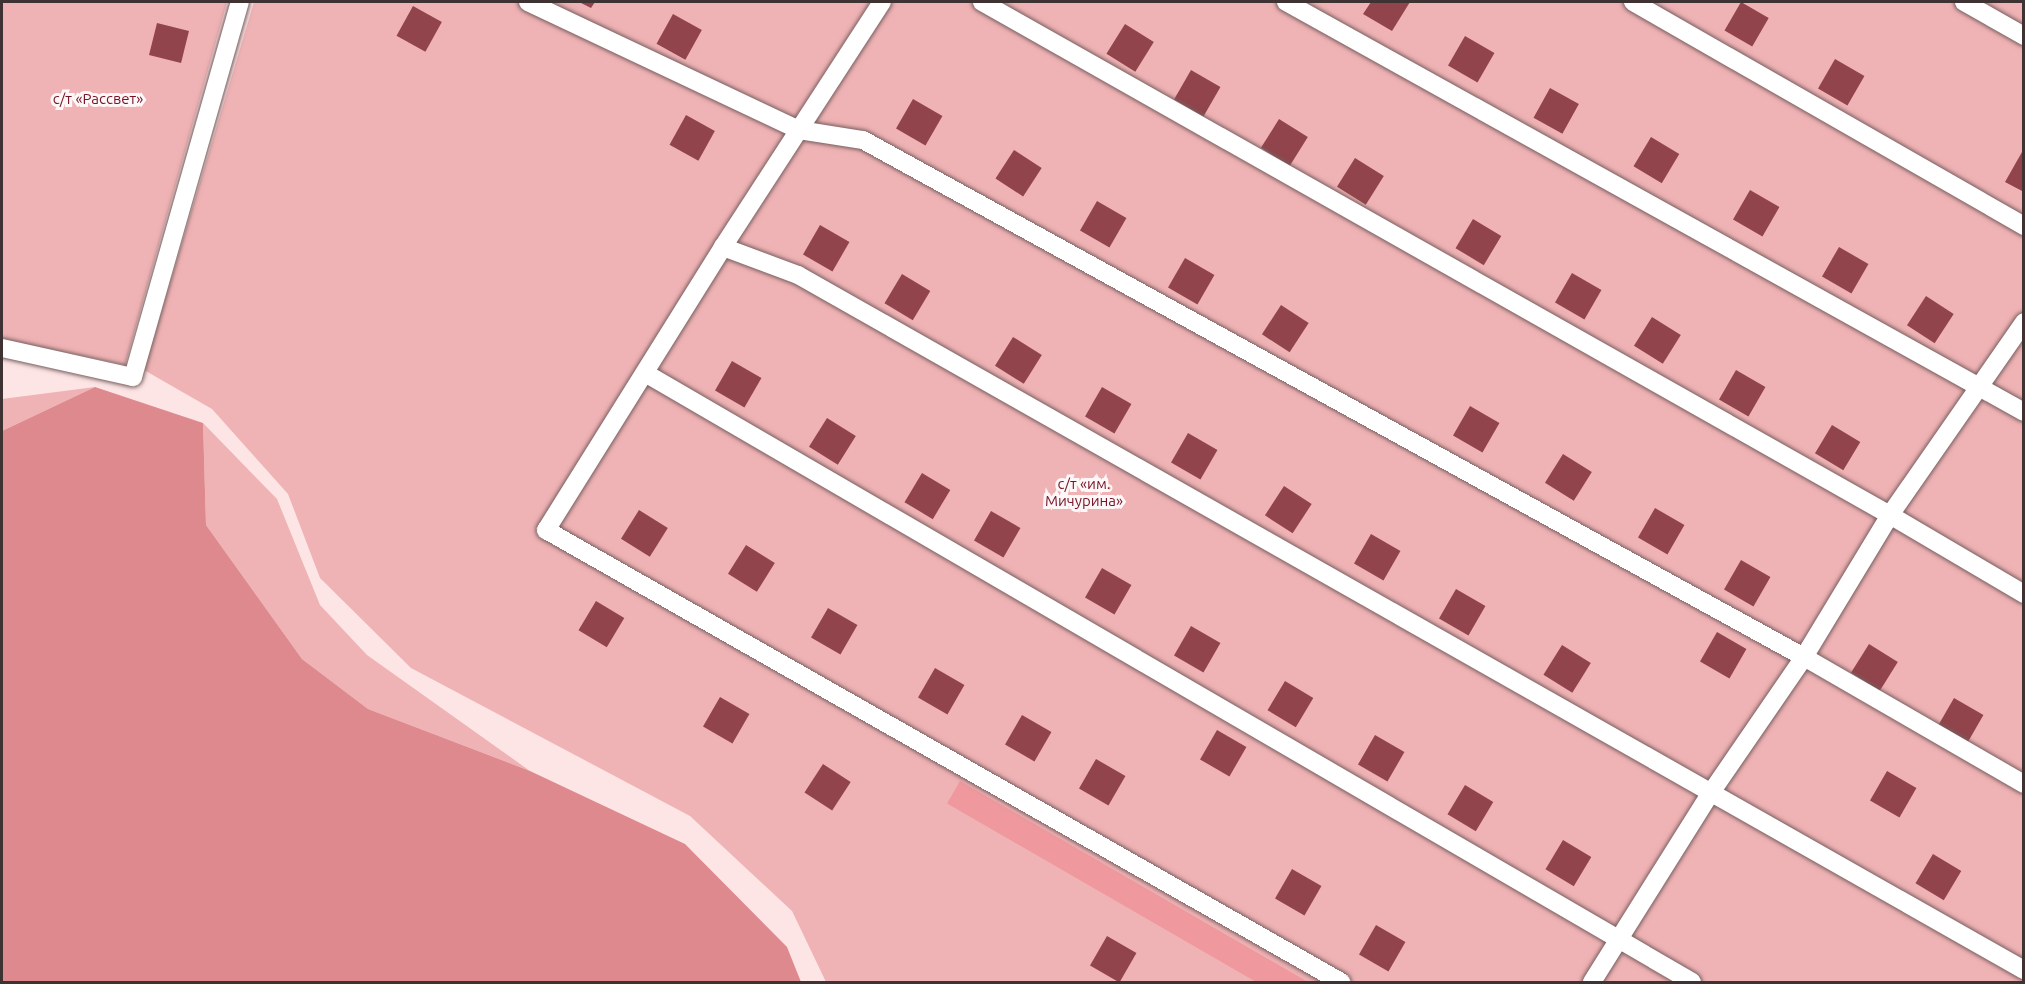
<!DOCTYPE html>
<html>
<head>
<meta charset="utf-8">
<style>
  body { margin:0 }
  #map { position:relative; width:2025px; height:984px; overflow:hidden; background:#fde5e5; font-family:Ubuntu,sans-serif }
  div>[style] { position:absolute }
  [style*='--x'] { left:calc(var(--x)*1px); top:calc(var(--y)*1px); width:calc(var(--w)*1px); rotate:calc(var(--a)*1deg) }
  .green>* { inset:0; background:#f0b3b5 }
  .forest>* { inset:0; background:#ef999e; transform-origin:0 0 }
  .water>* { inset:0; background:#dd898e }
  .building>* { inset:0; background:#91444b; transform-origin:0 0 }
  .roads { filter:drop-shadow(0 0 2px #785e5f) drop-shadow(0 0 2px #785e5f) }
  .lane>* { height:18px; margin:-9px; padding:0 9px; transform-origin:9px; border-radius:9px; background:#fff }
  span { translate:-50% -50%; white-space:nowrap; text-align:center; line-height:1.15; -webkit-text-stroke:6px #fdf7f7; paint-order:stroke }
  .park-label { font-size:15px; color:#771327 }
  .frame { position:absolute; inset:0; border:3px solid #3e3233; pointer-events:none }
</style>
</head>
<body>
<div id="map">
  <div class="green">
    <i style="clip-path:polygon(2px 2px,227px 2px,125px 365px,2px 339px)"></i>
    <i style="clip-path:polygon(254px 2px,2023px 2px,2023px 982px,826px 982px,792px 911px,690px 816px,411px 668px,320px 578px,288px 494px,212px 409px,144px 370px)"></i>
    <i style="clip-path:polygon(95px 387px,2px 431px,2px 399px)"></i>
    <i style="clip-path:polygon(203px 423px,277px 499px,320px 605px,367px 655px,530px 771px,368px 709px,302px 659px,206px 525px)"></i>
  </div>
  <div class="forest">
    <i style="left:960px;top:781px;width:402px;height:26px;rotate:30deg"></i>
  </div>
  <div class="water">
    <i style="clip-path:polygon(95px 387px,203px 423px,206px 525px,302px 659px,368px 709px,530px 771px,685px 844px,787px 947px,801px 982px,2px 982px,2px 431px)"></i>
  </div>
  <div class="building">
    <i style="clip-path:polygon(579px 2px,595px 2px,591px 8px)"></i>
    <i style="clip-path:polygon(1371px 2px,1410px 2px,1392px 31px,1363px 14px)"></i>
    <i style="left:1741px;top:2px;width:32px;height:33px;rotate:30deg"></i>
    <i style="left:413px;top:6px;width:33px;height:34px;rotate:29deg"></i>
    <i style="left:673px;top:14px;width:33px;height:34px;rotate:29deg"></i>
    <i style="left:157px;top:23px;width:33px;height:33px;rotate:14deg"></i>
    <i style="left:1125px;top:24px;width:34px;height:35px;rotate:32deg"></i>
    <i style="left:1465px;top:36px;width:34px;height:34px;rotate:30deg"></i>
    <i style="left:1835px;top:59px;width:34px;height:34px;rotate:30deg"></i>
    <i style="left:1191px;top:70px;width:34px;height:34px;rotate:30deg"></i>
    <i style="left:1550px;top:88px;width:33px;height:34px;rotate:29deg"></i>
    <i style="left:913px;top:99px;width:34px;height:34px;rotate:30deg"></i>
    <i style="left:686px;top:115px;width:33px;height:34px;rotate:29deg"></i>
    <i style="left:1279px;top:119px;width:34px;height:34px;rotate:32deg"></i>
    <i style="left:1651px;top:137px;width:33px;height:34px;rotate:31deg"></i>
    <i style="left:1014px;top:150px;width:33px;height:34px;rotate:33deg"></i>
    <i style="clip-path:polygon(2022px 152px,2024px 153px,2024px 192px,2005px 182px)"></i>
    <i style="left:1355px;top:158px;width:34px;height:34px;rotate:32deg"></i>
    <i style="left:1750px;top:190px;width:34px;height:34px;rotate:30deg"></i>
    <i style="left:1097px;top:201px;width:34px;height:34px;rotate:30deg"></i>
    <i style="left:1473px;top:219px;width:33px;height:34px;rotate:31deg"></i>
    <i style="left:820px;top:225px;width:34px;height:34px;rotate:30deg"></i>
    <i style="left:1839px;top:247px;width:34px;height:34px;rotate:30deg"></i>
    <i style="left:1185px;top:258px;width:34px;height:34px;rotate:30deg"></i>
    <i style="left:1572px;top:273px;width:34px;height:34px;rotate:30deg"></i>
    <i style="left:902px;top:274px;width:33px;height:34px;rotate:31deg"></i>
    <i style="left:1926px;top:296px;width:33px;height:35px;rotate:33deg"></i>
    <i style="left:1281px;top:305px;width:33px;height:35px;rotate:33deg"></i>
    <i style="left:1652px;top:317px;width:34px;height:34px;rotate:32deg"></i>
    <i style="left:1013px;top:337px;width:34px;height:34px;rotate:32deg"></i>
    <i style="left:732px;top:361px;width:34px;height:34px;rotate:30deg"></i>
    <i style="left:1736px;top:370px;width:34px;height:34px;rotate:30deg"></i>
    <i style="left:1102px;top:387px;width:34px;height:34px;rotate:30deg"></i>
    <i style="left:1470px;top:406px;width:34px;height:34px;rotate:30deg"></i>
    <i style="left:827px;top:418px;width:34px;height:34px;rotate:32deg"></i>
    <i style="left:1832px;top:425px;width:33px;height:33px;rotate:31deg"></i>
    <i style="left:1188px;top:433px;width:34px;height:34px;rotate:30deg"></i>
    <i style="left:1563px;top:454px;width:34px;height:34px;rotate:32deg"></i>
    <i style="left:922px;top:473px;width:33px;height:34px;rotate:31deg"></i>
    <i style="left:1284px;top:486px;width:33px;height:35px;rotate:33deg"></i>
    <i style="left:1655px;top:508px;width:34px;height:34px;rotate:30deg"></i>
    <i style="left:639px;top:510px;width:34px;height:34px;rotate:32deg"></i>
    <i style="left:991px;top:511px;width:34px;height:34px;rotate:30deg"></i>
    <i style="left:1371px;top:534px;width:34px;height:34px;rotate:30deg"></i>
    <i style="left:746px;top:545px;width:34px;height:34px;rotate:32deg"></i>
    <i style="left:1741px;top:560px;width:34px;height:34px;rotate:30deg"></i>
    <i style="left:1102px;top:568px;width:34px;height:34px;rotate:30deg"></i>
    <i style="left:1456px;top:589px;width:34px;height:34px;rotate:30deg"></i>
    <i style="left:596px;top:601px;width:33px;height:34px;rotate:31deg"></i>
    <i style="left:828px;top:608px;width:34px;height:34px;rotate:30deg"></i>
    <i style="left:1191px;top:626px;width:34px;height:34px;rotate:30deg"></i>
    <i style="left:1717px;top:632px;width:34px;height:34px;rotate:30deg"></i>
    <i style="left:1869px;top:644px;width:34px;height:34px;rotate:32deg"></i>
    <i style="left:1562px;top:645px;width:34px;height:35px;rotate:32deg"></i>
    <i style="left:935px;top:668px;width:34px;height:34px;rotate:30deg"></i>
    <i style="left:1285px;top:681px;width:33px;height:34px;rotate:31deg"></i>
    <i style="left:720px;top:697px;width:34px;height:34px;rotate:30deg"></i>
    <i style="left:1954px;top:698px;width:34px;height:34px;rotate:30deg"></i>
    <i style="left:1022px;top:715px;width:34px;height:34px;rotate:30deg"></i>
    <i style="left:1217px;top:730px;width:34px;height:34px;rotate:30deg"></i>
    <i style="left:1375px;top:735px;width:34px;height:34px;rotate:30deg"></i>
    <i style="left:1096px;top:759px;width:34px;height:34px;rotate:30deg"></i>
    <i style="left:823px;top:764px;width:33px;height:34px;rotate:33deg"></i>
    <i style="left:1887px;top:771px;width:34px;height:34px;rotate:30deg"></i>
    <i style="left:1465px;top:785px;width:33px;height:34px;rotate:31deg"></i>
    <i style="left:1563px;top:840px;width:33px;height:34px;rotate:31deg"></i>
    <i style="left:1933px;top:854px;width:33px;height:34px;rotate:31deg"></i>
    <i style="left:1292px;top:869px;width:34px;height:34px;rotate:30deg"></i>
    <i style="left:1376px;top:925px;width:34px;height:34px;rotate:30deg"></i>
    <i style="left:1107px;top:936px;width:34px;height:34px;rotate:30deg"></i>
  </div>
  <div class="roads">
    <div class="lane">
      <i style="--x:528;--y:2;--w:300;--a:25.3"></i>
      <i style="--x:799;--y:130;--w:65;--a:8.9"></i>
      <i style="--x:863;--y:140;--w:1074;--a:28.79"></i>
      <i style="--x:1804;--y:657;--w:254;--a:30"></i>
      <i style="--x:882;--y:2;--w:292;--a:123"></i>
      <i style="--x:723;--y:247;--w:334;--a:122"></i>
      <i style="--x:546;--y:530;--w:915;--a:29.62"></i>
      <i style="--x:982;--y:2;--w:1043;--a:29.47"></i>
      <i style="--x:1890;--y:515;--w:156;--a:30.5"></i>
      <i style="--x:1286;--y:2;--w:844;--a:29.05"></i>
      <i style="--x:1633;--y:2;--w:451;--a:29.8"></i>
      <i style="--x:1964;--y:2;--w:69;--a:29.5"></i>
      <i style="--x:723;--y:247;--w:80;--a:20.5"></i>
      <i style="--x:798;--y:275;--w:1409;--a:29.55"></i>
      <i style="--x:2;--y:348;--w:134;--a:12.5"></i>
      <i style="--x:133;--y:377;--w:390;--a:-74.1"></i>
      <i style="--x:645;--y:373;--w:1211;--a:30.18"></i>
      <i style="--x:1592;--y:982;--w:222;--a:-57.9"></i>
      <i style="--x:1710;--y:794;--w:166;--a:-55.5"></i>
      <i style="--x:1804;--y:657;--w:166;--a:-58.8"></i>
      <i style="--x:1890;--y:515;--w:235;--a:-55.2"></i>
    </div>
  </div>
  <div class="park-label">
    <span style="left:98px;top:99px">с/т «Рассвет»</span>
    <span style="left:1084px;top:492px">с/т «им.<br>Мичурина»</span>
  </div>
  <div class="frame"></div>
</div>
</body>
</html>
